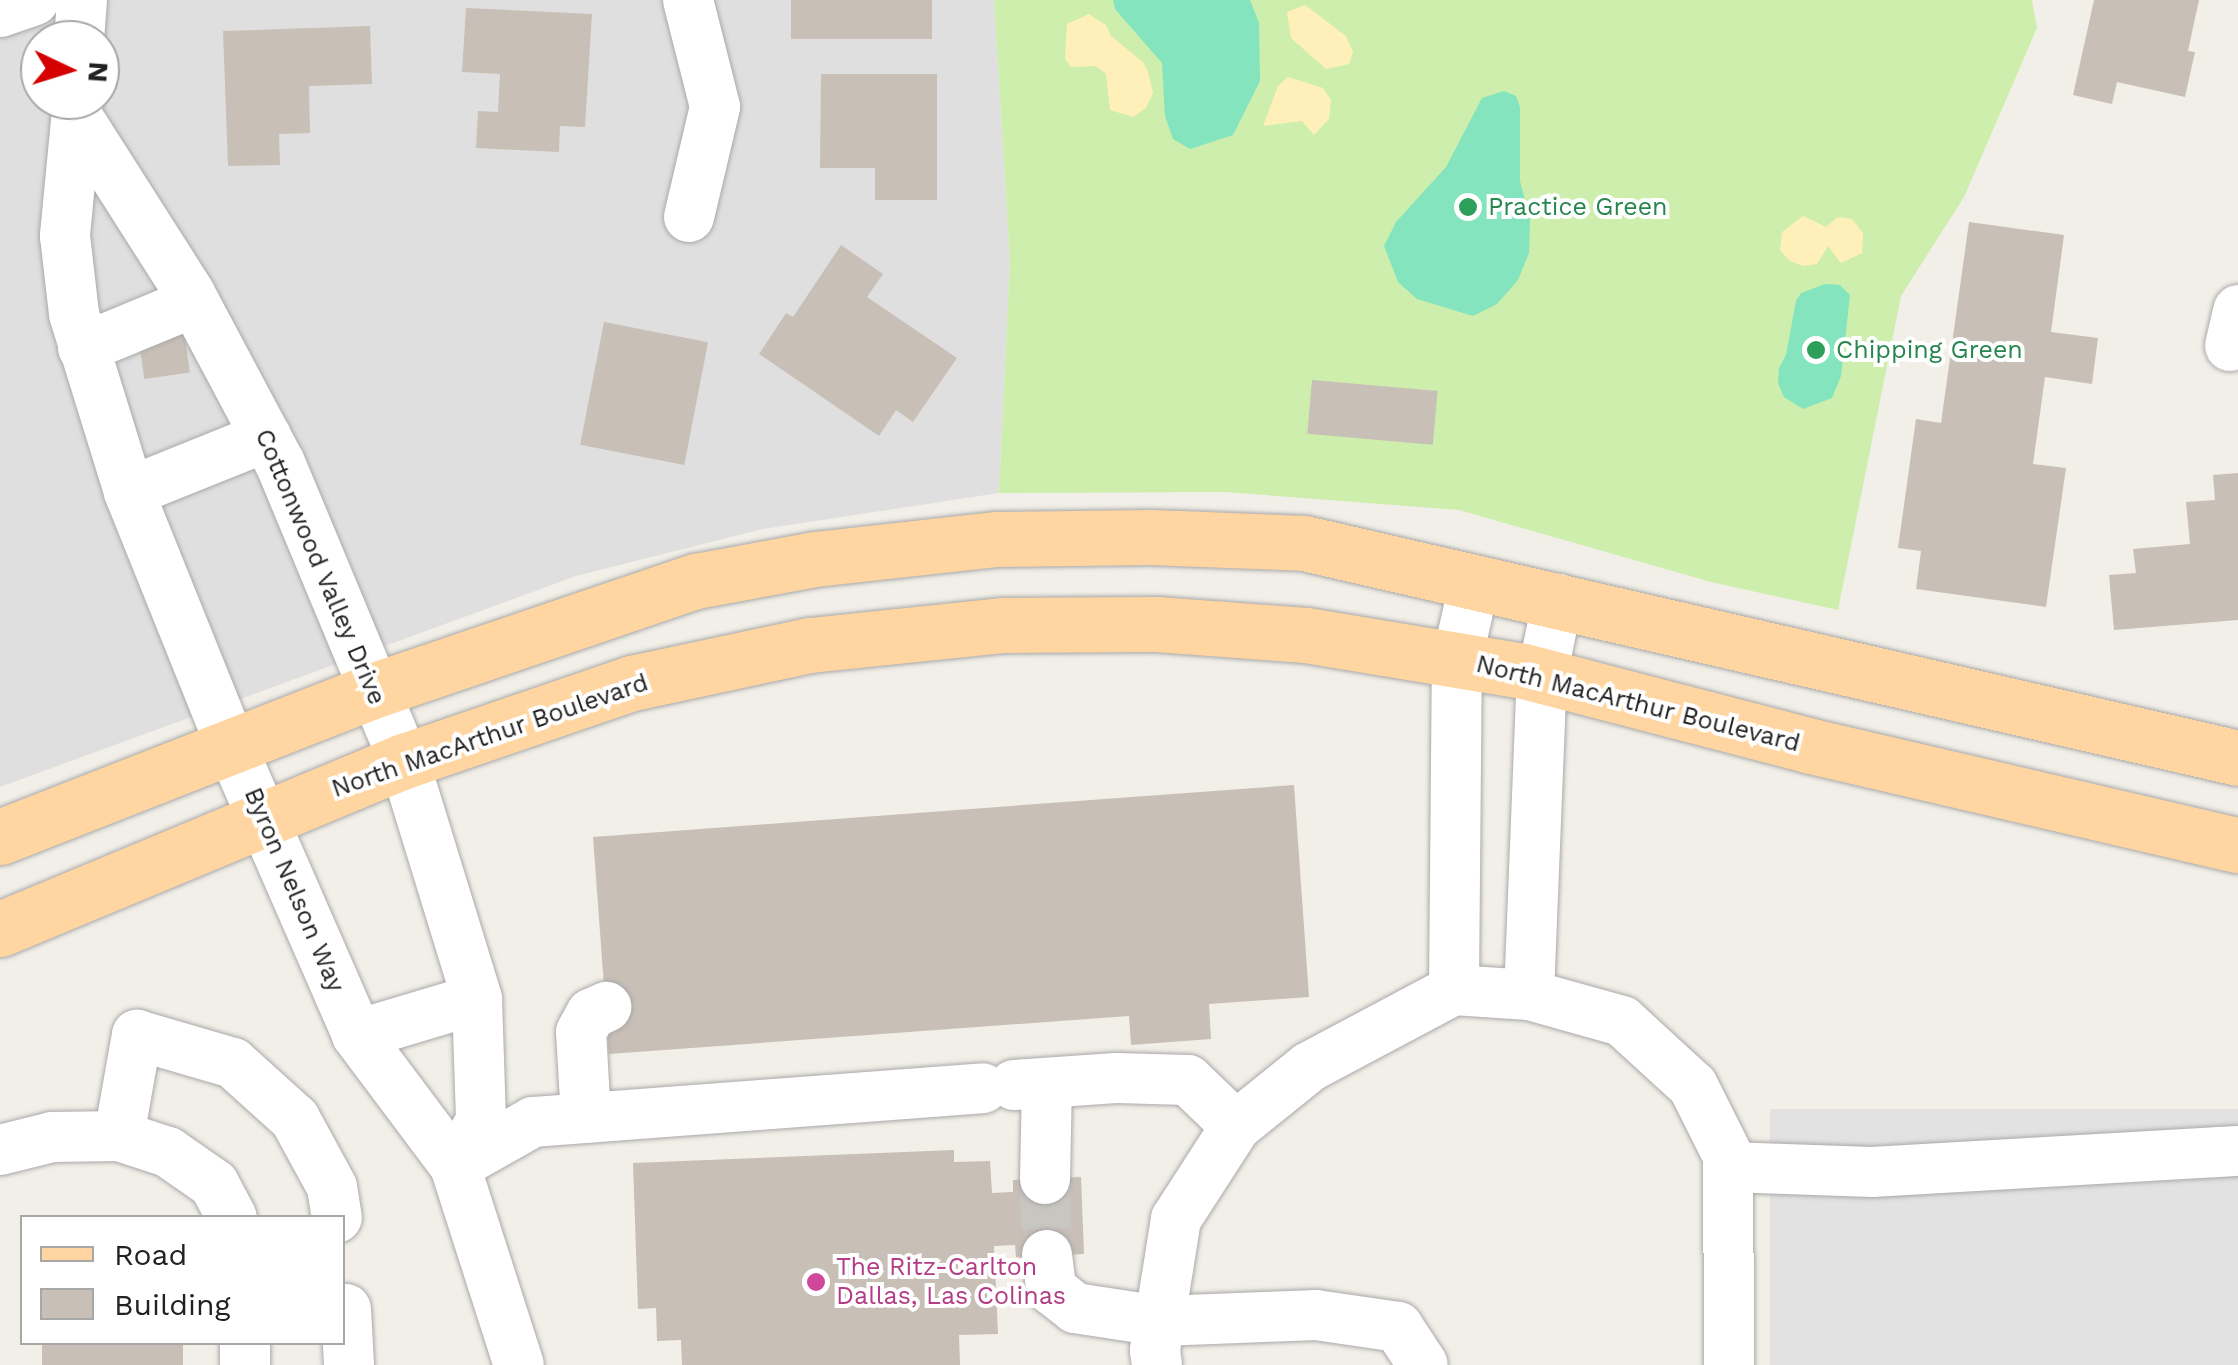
<!DOCTYPE html>
<html>
<head>
<meta charset="utf-8">
<style>
  body { margin:0 }
  #map { position:relative; width:2238px; height:1365px; overflow:hidden; background:#f2efe8; font-family:"Work Sans",sans-serif }
  div>[style] { position:absolute }
  [style*='--x'] { left:calc(var(--x)*1px); top:calc(var(--y)*1px); width:calc(var(--w)*1px); rotate:calc(var(--a)*1deg) }
  .residential>* { inset:0; background:#e0dfdf }
  .grass>* { inset:0; background:#cdeead }
  .sand>* { inset:0; background:#fff0ba }
  .pitch>* { inset:0; background:#84e4be }
  .parking>* { inset:0; background:#e2e2e2; transform-origin:0 0 }
  .building>* { inset:0; background:#c8bfb7; transform-origin:0 0 }
  .minor-tunnel>* { height:50px; margin-top:-25px; transform-origin:0; background:repeating-linear-gradient(90deg,#c8c6c0 0 50px,transparent 0 75px) }
  .roads { filter:drop-shadow(0 0 2px #a9a9a9) drop-shadow(0 0 2px #a9a9a9) }
  .minor>* { height:50px; margin:-25px; padding:0 25px; transform-origin:25px; border-radius:25px; background:#fff }
  .major>* { height:55px; margin:-27.5px; padding:0 27.5px; transform-origin:27.5px; border-radius:27.5px; background:#ffd6a1 }
  .dots>* { width:28px; height:28px; translate:-50% -50%; box-sizing:border-box; border:5px solid #fff; border-radius:50% }
  span { translate:-50% -50%; white-space:nowrap; text-align:center; line-height:1.15; -webkit-text-stroke:8px #fff; paint-order:stroke }
  .leisure-label { font-size:25px; color:#27864d }
  .left { translate:0 -50%; text-align:left }
  .street-label { font-size:25px; color:#222 }
  .hotel-label { font-size:25px; color:#b23c85 }
  .legend { position:absolute; left:20px; top:1215px; width:325px; height:130px; box-sizing:border-box; background:#fff; border:2px solid #a7a7a7; margin:0; padding:12px 18px; list-style:none; font-size:30px; color:#222 }
  .legend li { display:flex; align-items:center; gap:20px; height:50px }
  .legend b { width:50px; border:2px solid #a7a7a7 }
  .north { position:absolute; left:20px; top:20px; width:100px; height:100px; box-sizing:border-box; background:#fff; border:2px solid #a7a7a7; border-radius:50%; rotate:94deg; font-size:28px; font-weight:700; line-height:40px; text-align:center; color:#222 }
  .north::after { content:''; display:block; margin:auto; width:35px; height:45px; background:#d40001; clip-path:polygon(50% 0,100% 100%,50% 72%,0 100%) }
</style>
</head>
<body>
<div id="map">
  <div class="residential">
    <i style="clip-path:polygon(evenodd,0 0,994px 0,1010px 261px,999px 493px,763px 529px,576px 576px,0 787px,0 0,40px 40px,100px 40px,100px 100px,40px 100px,40px 40px)"></i>
  </div>
  <div class="grass">
    <i style="clip-path:polygon(994px 0,2032px 0,2037px 28px,1964px 197px,1901px 296px,1838px 610px,1711px 582px,1459px 510px,1225px 492px,999px 493px,1010px 261px)"></i>
  </div>
  <div class="sand">
    <i style="clip-path:polygon(1305px 5px,1346px 36px,1353px 52px,1349px 64px,1326px 69px,1291px 38px,1287px 12px)"></i>
    <i style="clip-path:polygon(1089px 14px,1106px 25px,1111px 36px,1143px 62px,1148px 72px,1153px 93px,1146px 108px,1133px 117px,1110px 110px,1106px 74px,1096px 66px,1071px 67px,1065px 59px,1067px 24px)"></i>
    <i style="clip-path:polygon(1288px 77px,1323px 88px,1331px 100px,1329px 119px,1314px 135px,1302px 121px,1263px 126px,1278px 86px)"></i>
    <i style="clip-path:polygon(1803px 216px,1826px 227px,1838px 217px,1852px 219px,1863px 233px,1862px 253px,1841px 263px,1828px 246px,1817px 264px,1803px 266px,1790px 261px,1780px 250px,1782px 232px)"></i>
  </div>
  <div class="pitch">
    <i style="clip-path:polygon(1113px 0,1250px 0,1259px 23px,1260px 81px,1233px 135px,1190px 149px,1173px 139px,1165px 116px,1162px 63px,1115px 9px)"></i>
    <i style="clip-path:polygon(1504px 91px,1516px 96px,1520px 107px,1520px 181px,1530px 220px,1529px 253px,1518px 280px,1497px 304px,1473px 316px,1417px 299px,1398px 282px,1384px 246px,1396px 222px,1446px 167px,1482px 98px)"></i>
    <i style="clip-path:polygon(1825px 284px,1840px 285px,1850px 295px,1841px 376px,1832px 398px,1803px 409px,1784px 397px,1778px 383px,1779px 368px,1786px 355px,1796px 301px,1801px 293px)"></i>
  </div>
  <div class="parking">
    <i style="left:2238px;top:1109px;width:256px;height:468px;rotate:90deg"></i>
  </div>
  <div class="building">
    <i style="left:791px;top:0;width:141px;height:39px"></i>
    <i style="clip-path:polygon(2094px 0,2199px 0,2188px 51px,2195px 52px,2185px 97px,2117px 82px,2112px 104px,2073px 95px)"></i>
    <i style="clip-path:polygon(466px 8px,592px 14px,585px 127px,560px 126px,559px 152px,476px 148px,478px 111px,498px 112px,500px 74px,462px 72px)"></i>
    <i style="clip-path:polygon(370px 26px,372px 84px,309px 86px,310px 133px,279px 134px,280px 165px,228px 166px,223px 31px)"></i>
    <i style="clip-path:polygon(821px 74px,937px 74px,937px 200px,875px 200px,875px 168px,820px 168px)"></i>
    <i style="clip-path:polygon(1969px 222px,2064px 235px,2051px 332px,2098px 338px,2092px 384px,2045px 377px,2033px 464px,2066px 468px,2046px 607px,1916px 589px,1921px 551px,1898px 548px,1916px 419px,1941px 423px)"></i>
    <i style="clip-path:polygon(841px 245px,883px 274px,867px 297px,957px 358px,913px 422px,896px 410px,879px 436px,759px 354px,786px 313px,793px 317px)"></i>
    <i style="left:604px;top:322px;width:106px;height:125px;rotate:11deg"></i>
    <i style="left:184px;top:331px;width:42px;height:46px;rotate:82deg"></i>
    <i style="left:1312px;top:380px;width:126px;height:54px;rotate:5deg"></i>
    <i style="clip-path:polygon(2238px 473px,2238px 620px,2114px 630px,2109px 575px,2136px 573px,2133px 549px,2190px 544px,2186px 502px,2215px 500px,2213px 475px)"></i>
    <i style="clip-path:polygon(1294px 785px,1309px 997px,1209px 1004px,1211px 1039px,1131px 1045px,1129px 1016px,609px 1054px,593px 837px)"></i>
    <i style="clip-path:polygon(954px 1150px,954px 1162px,990px 1161px,992px 1193px,1013px 1192px,1013px 1180px,1081px 1177px,1084px 1254px,1016px 1257px,1015px 1245px,994px 1246px,998px 1334px,959px 1335px,960px 1365px,682px 1365px,681px 1340px,657px 1341px,656px 1308px,638px 1309px,633px 1163px)"></i>
    <i style="left:42px;top:1342px;width:141px;height:23px"></i>
  </div>
  <div class="minor-tunnel">
    <i style="--x:1045;--y:1179;--w:76;--a:88.5"></i>
  </div>
  <div class="roads">
    <div class="minor">
      <i style="--x:688;--y:0;--w:110;--a:75.8"></i>
      <i style="--x:715;--y:107;--w:113;--a:103.3"></i>
      <i style="--x:0;--y:12;--w:36;--a:-19"></i>
      <i style="--x:79;--y:40;--w:40;--a:-85.7"></i>
      <i style="--x:78;--y:100;--w:137;--a:95.5"></i>
      <i style="--x:65;--y:236;--w:79;--a:83.4"></i>
      <i style="--x:74;--y:314;--w:186;--a:72.8"></i>
      <i style="--x:129;--y:492;--w:274;--a:68.1"></i>
      <i style="--x:231;--y:746;--w:315;--a:66.4"></i>
      <i style="--x:357;--y:1035;--w:164;--a:53.2"></i>
      <i style="--x:455;--y:1166;--w:209;--a:72.2"></i>
      <i style="--x:78;--y:118;--w:209;--a:57.5"></i>
      <i style="--x:190;--y:294;--w:191;--a:62"></i>
      <i style="--x:280;--y:463;--w:323;--a:67.4"></i>
      <i style="--x:404;--y:761;--w:249;--a:72.9"></i>
      <i style="--x:477;--y:999;--w:122;--a:88.1"></i>
      <i style="--x:481;--y:1121;--w:52;--a:120"></i>
      <i style="--x:2230;--y:346;--w:37;--a:-77"></i>
      <i style="--x:83;--y:348;--w:120;--a:-22.5"></i>
      <i style="--x:129;--y:492;--w:148;--a:-21.9"></i>
      <i style="--x:1454;--y:990;--w:330;--a:-89.5"></i>
      <i style="--x:1457;--y:660;--w:81;--a:-77.2"></i>
      <i style="--x:1529;--y:995;--w:319;--a:-87.7"></i>
      <i style="--x:1542;--y:676;--w:79;--a:-78.3"></i>
      <i style="--x:357;--y:1035;--w:125;--a:-16.7"></i>
      <i style="--x:1014;--y:1085;--w:102;--a:-3.9"></i>
      <i style="--x:1116;--y:1078;--w:72;--a:1.6"></i>
      <i style="--x:1188;--y:1080;--w:66;--a:43.8"></i>
      <i style="--x:586;--y:1118;--w:86;--a:-93.3"></i>
      <i style="--x:581;--y:1032;--w:21;--a:-61"></i>
      <i style="--x:591;--y:1014;--w:17;--a:-25"></i>
      <i style="--x:119;--y:1136;--w:103;--a:-79.9"></i>
      <i style="--x:137;--y:1035;--w:100;--a:16.3"></i>
      <i style="--x:233;--y:1063;--w:84;--a:42.1"></i>
      <i style="--x:295;--y:1119;--w:77;--a:61.4"></i>
      <i style="--x:332;--y:1187;--w:31;--a:81"></i>
      <i style="--x:0;--y:1150;--w:54;--a:-14"></i>
      <i style="--x:52;--y:1137;--w:67;--a:-0.9"></i>
      <i style="--x:119;--y:1136;--w:52;--a:18.1"></i>
      <i style="--x:168;--y:1152;--w:56;--a:34.8"></i>
      <i style="--x:214;--y:1184;--w:38;--a:62"></i>
      <i style="--x:455;--y:1166;--w:90;--a:-29.4"></i>
      <i style="--x:533;--y:1122;--w:451;--a:-4.3"></i>
      <i style="--x:1728;--y:1167;--w:144;--a:2"></i>
      <i style="--x:1872;--y:1172;--w:367;--a:-3.3"></i>
      <i style="--x:1045;--y:1179;--w:96;--a:-88.8"></i>
      <i style="--x:1047;--y:1255;--w:34;--a:83"></i>
      <i style="--x:1051;--y:1289;--w:31;--a:38"></i>
      <i style="--x:1075;--y:1308;--w:86;--a:8.7"></i>
      <i style="--x:1160;--y:1321;--w:156;--a:-2.2"></i>
      <i style="--x:1316;--y:1315;--w:83;--a:8.3"></i>
      <i style="--x:1398;--y:1327;--w:45;--a:56.7"></i>
      <i style="--x:346;--y:1309;--w:56;--a:86.9"></i>
      <i style="--x:245;--y:1365;--w:23;--a:-90"></i>
      <i style="--x:1157;--y:1365;--w:15;--a:-98"></i>
      <i style="--x:1155;--y:1350;--w:133;--a:-80.9"></i>
      <i style="--x:1176;--y:1219;--w:111;--a:-57.2"></i>
      <i style="--x:1236;--y:1126;--w:94;--a:-38.9"></i>
      <i style="--x:1309;--y:1067;--w:164;--a:-28"></i>
      <i style="--x:1454;--y:990;--w:75;--a:3.8"></i>
      <i style="--x:1529;--y:995;--w:97;--a:15.6"></i>
      <i style="--x:1622;--y:1021;--w:96;--a:42.5"></i>
      <i style="--x:1693;--y:1086;--w:78;--a:63.4"></i>
      <i style="--x:1728;--y:1156;--w:209;--a:89.7"></i>
    </div>
    <div class="major">
      <i style="--x:0;--y:837;--w:400;--a:-21.4"></i>
      <i style="--x:372;--y:691;--w:342;--a:-18.8"></i>
      <i style="--x:696;--y:581;--w:121;--a:-10.5"></i>
      <i style="--x:815;--y:559;--w:183;--a:-6.3"></i>
      <i style="--x:997;--y:539;--w:154;--a:-0.7"></i>
      <i style="--x:1151;--y:537;--w:153;--a:2.2"></i>
      <i style="--x:1304;--y:543;--w:958;--a:12.96"></i>
      <i style="--x:0;--y:929;--w:438;--a:-22.6"></i>
      <i style="--x:404;--y:761;--w:241;--a:-18.9"></i>
      <i style="--x:632;--y:683;--w:182;--a:-12.1"></i>
      <i style="--x:810;--y:645;--w:195;--a:-5.9"></i>
      <i style="--x:1004;--y:625;--w:152;--a:-0.4"></i>
      <i style="--x:1156;--y:624;--w:150;--a:4.2"></i>
      <i style="--x:1306;--y:635;--w:221;--a:9.4"></i>
      <i style="--x:1524;--y:671;--w:297;--a:14.6"></i>
      <i style="--x:1811;--y:746;--w:438;--a:13.1"></i>
    </div>
  </div>
  <div class="dots">
    <i style="left:1468px;top:207px;background:#2e9e5b"></i>
    <i style="left:1816px;top:350px;background:#2e9e5b"></i>
    <i style="left:816px;top:1282px;background:#d1479c"></i>
  </div>
  <div class="leisure-label">
    <span class="left" style="left:1488px;top:207px">Practice Green</span>
    <span class="left" style="left:1836px;top:350px">Chipping Green</span>
  </div>
  <div class="street-label">
    <span style="left:320px;top:567px;rotate:67deg">Cottonwood Valley Drive</span>
    <span style="left:1638px;top:704px;rotate:14deg">North MacArthur Boulevard</span>
    <span style="left:490px;top:736px;rotate:-19deg">North MacArthur Boulevard</span>
    <span style="left:294px;top:890px;rotate:67deg">Byron Nelson Way</span>
  </div>
  <div class="hotel-label">
    <span class="left" style="left:836px;top:1282px">The Ritz-Carlton<br>Dallas, Las Colinas</span>
  </div>
  <ul class="legend">
  <li><b style="height:12px;background:#ffd6a1"></b>Road</li>
  <li><b style="height:28px;background:#c8bfb7"></b>Building</li>
  </ul>
  <div class="north">N</div>
</div>
</body>
</html>
